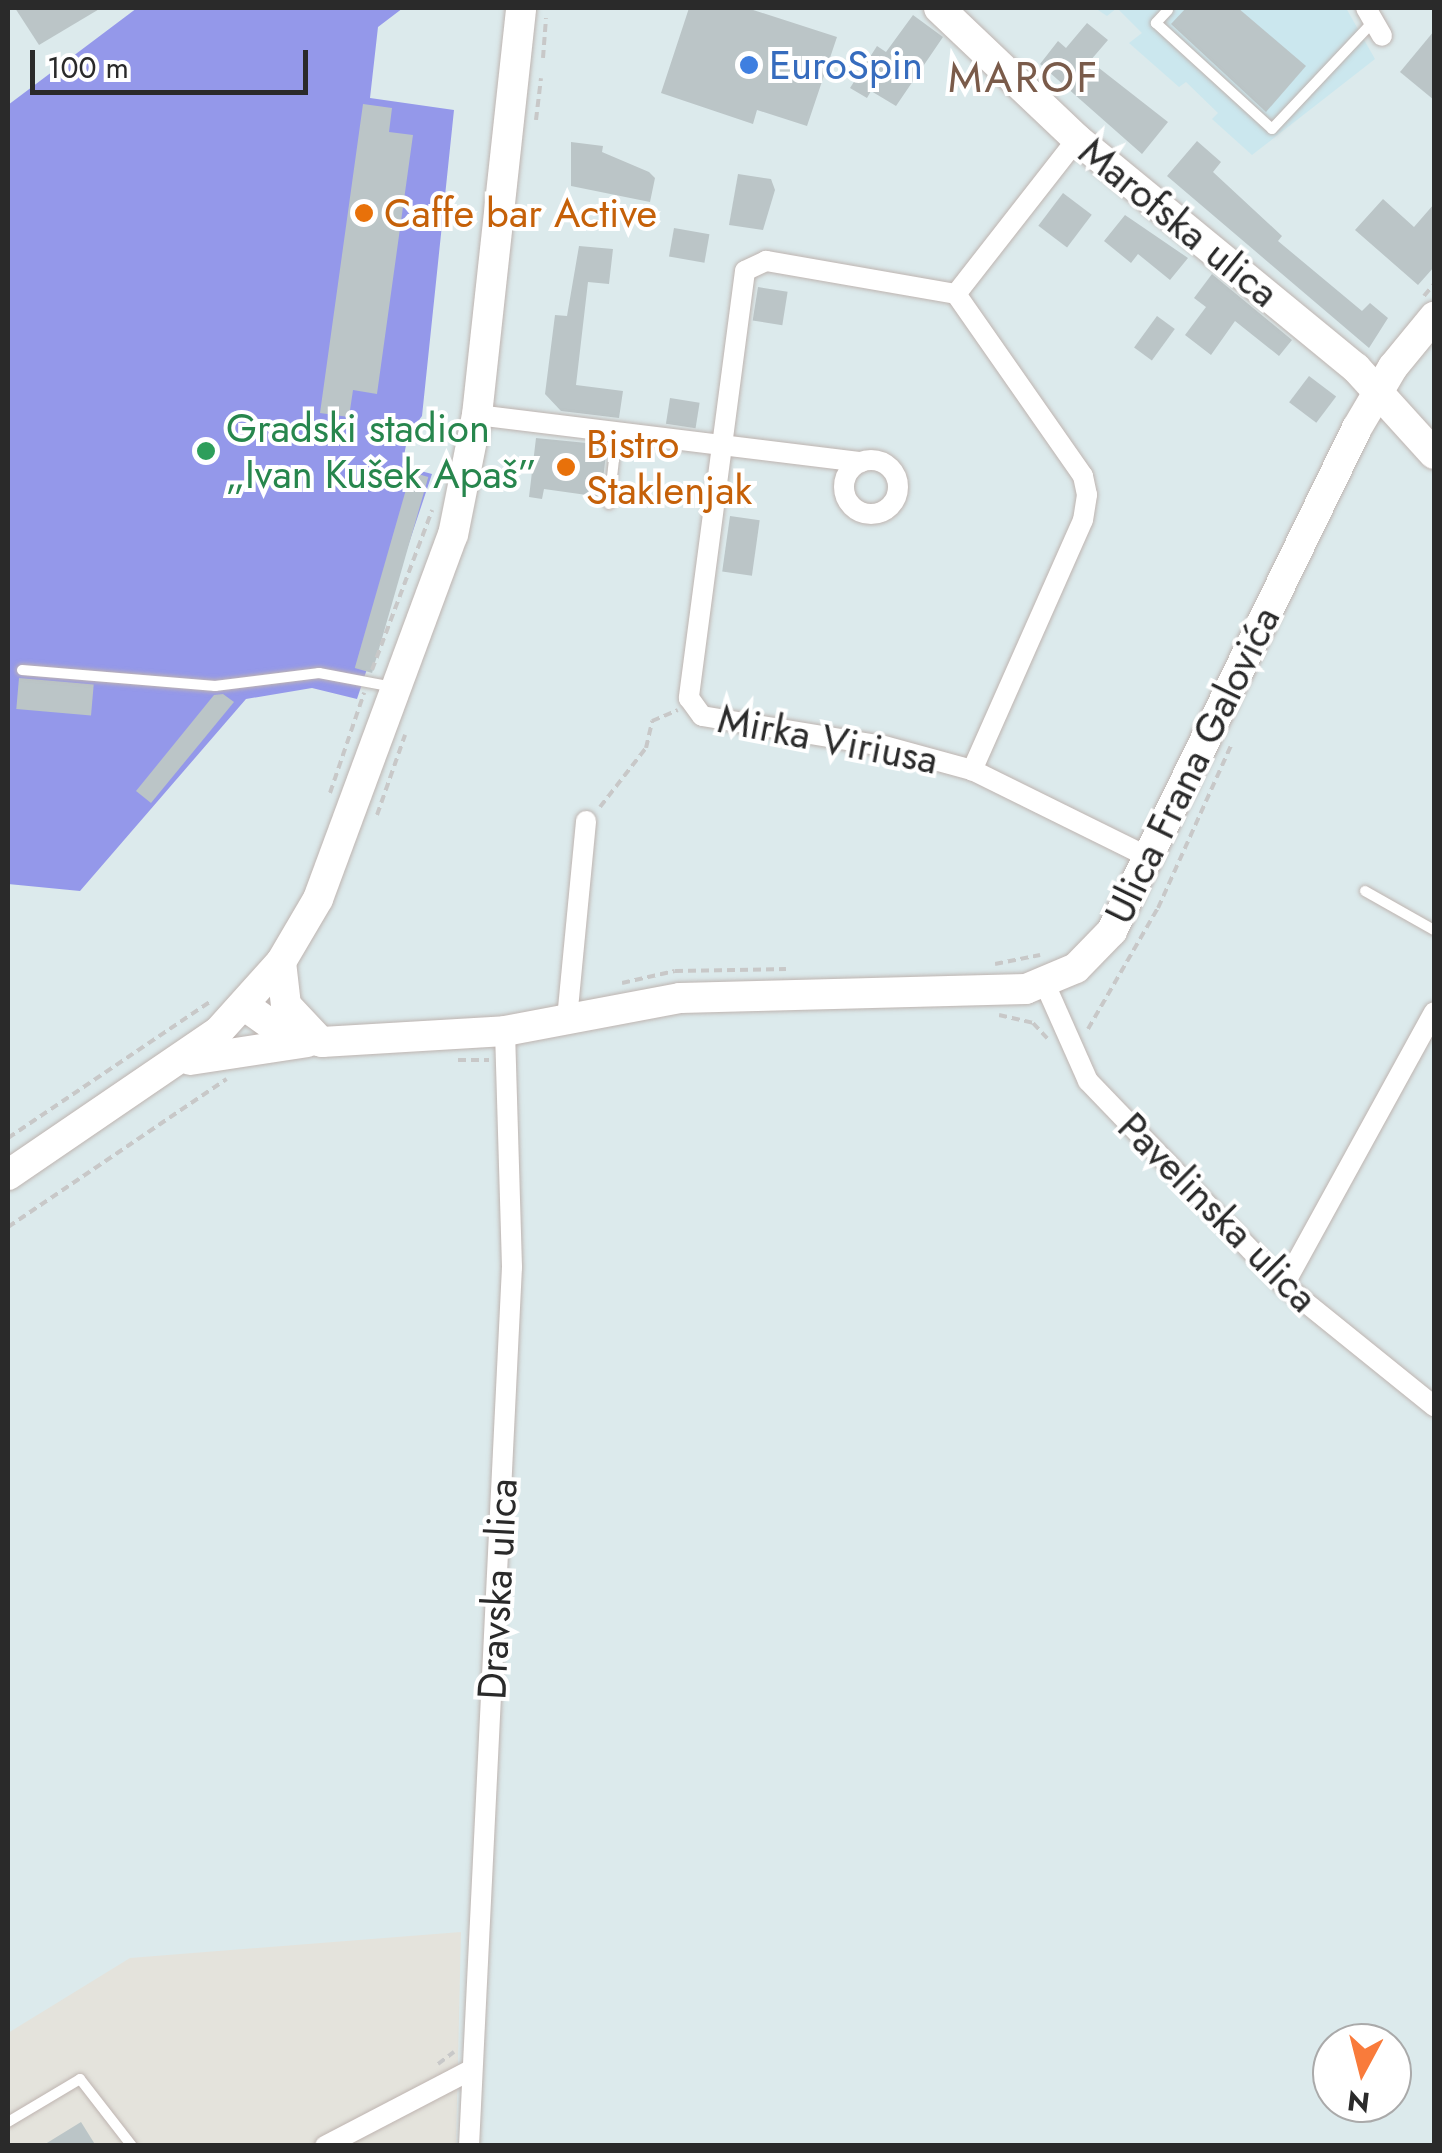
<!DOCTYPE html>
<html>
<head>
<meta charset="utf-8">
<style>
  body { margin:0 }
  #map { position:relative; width:1442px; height:2153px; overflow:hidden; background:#dceaec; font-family:Jost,sans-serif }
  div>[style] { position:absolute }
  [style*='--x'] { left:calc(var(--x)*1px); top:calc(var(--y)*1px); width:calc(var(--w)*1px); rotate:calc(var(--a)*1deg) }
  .industrial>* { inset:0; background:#e4e3dc }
  .education>* { inset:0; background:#cbe7ee }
  .pitch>* { inset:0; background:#9498ea }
  .building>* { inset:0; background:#bbc5c7; transform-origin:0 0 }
  .path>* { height:4px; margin-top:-2px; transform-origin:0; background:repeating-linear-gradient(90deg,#c8c8c8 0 8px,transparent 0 13px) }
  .roads { filter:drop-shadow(0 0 2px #beb4b0) drop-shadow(0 0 2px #beb4b0) }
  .lane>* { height:10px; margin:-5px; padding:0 5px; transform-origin:5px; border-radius:5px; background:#fff }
  .street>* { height:20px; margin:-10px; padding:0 10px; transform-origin:10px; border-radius:10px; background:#fff }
  .street>.ring { margin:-10px; padding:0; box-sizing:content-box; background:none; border:20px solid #fff; border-radius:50% }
  .secondary>* { height:30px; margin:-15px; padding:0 15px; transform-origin:15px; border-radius:15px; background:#fff }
  .dots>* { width:28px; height:28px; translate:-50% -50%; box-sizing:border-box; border:5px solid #fff; border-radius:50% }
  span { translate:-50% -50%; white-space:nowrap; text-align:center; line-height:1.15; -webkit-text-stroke:8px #fff; paint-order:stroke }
  .shop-label { font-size:40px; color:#366cbe }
  .left { translate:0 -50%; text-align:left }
  .food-label { font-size:40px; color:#c56008 }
  .street-label { font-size:40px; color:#2a2a2a }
  .leisure-label { font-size:40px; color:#27864d }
  .neighbourhood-label { font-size:42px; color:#7a5b4a; letter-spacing:2.5px }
  .frame { position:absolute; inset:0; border:10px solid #2a2a2a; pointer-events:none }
  .north { position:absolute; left:1312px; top:2023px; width:100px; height:100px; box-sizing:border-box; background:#fff; border:2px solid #aaa; border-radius:50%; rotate:187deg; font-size:28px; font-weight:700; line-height:40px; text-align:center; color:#2a2a2a }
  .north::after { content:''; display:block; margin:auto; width:35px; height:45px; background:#f97b3b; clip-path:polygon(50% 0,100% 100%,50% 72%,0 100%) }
  .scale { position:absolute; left:30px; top:50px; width:278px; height:45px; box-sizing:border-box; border:5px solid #2a2a2a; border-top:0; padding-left:12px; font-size:30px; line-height:35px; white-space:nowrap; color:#2a2a2a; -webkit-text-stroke:8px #fff; paint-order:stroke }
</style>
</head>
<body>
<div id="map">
  <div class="industrial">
    <i style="clip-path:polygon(461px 1932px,456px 2145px,8px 2146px,8px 2033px,130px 1958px)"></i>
  </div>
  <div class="education">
    <i style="clip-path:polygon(1095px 8px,1346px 8px,1375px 59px,1252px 155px,1212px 119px,1218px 113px,1186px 82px,1179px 87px,1129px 43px,1142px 33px,1117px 8px,1107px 16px)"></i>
  </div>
  <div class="pitch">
    <i style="clip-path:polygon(137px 8px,403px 8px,378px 27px,370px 98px,454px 110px,422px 416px,408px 435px,402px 466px,432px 474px,357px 699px,312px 688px,246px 699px,80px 891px,8px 884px,8px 105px)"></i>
  </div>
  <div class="building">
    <i style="clip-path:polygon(15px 8px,101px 8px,39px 45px)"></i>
    <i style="clip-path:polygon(689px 8px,747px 8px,837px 37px,807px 126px,757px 110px,753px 124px,661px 93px)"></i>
    <i style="clip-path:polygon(1186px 8px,1238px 8px,1306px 66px,1266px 112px,1171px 24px)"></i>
    <i style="clip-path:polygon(913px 15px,943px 37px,896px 106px,871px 91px,867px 98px,850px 88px,877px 46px,886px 52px)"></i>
    <i style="clip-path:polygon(1087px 23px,1108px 40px,1090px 61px,1168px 122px,1142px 154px,1040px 64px,1058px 41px,1066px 48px)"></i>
    <i style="clip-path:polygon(1434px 31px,1434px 100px,1400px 72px)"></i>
    <i style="clip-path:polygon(363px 104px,392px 108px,389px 132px,413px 135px,377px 394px,353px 390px,349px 417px,320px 413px)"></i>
    <i style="clip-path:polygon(1197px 141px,1221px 162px,1213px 172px,1282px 236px,1278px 241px,1362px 311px,1370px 303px,1388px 318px,1369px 348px,1167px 176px)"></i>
    <i style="clip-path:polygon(571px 142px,603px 146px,602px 152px,649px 172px,655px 178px,650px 202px,571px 186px)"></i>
    <i style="clip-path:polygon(738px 174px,771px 179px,775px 190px,763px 230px,729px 225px)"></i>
    <i style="left:1063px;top:193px;width:36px;height:41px;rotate:37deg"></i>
    <i style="clip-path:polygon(1383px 199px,1414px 227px,1434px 204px,1434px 267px,1418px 285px,1355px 230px)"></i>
    <i style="clip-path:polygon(1125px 215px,1188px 258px,1170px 280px,1138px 254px,1131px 263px,1104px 241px)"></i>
    <i style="left:674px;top:228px;width:36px;height:29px;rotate:10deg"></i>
    <i style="clip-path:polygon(579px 246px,613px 249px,609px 284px,588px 282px,576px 385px,623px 391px,619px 418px,561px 411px,545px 394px,555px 315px,567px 316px)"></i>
    <i style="clip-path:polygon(1212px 274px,1292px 340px,1279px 356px,1235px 321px,1211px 355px,1185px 335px,1206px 307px,1194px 298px)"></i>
    <i style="left:758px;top:287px;width:30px;height:34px;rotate:9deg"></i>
    <i style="left:1157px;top:316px;width:22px;height:39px;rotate:36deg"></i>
    <i style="left:1309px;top:376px;width:34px;height:33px;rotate:37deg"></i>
    <i style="left:670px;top:398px;width:30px;height:26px;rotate:9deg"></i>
    <i style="clip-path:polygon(536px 438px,607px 445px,601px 497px,544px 489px,542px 499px,529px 497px)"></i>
    <i style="left:411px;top:472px;width:18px;height:204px;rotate:16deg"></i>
    <i style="left:730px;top:516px;width:30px;height:56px;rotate:8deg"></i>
    <i style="left:19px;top:678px;width:75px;height:31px;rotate:5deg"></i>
    <i style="clip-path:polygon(223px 694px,234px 702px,151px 803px,136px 791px,214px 695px)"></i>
    <i style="clip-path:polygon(81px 2122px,96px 2146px,42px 2146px)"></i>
  </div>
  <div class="path">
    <i style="--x:543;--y:58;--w:40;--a:-85.7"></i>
    <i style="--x:536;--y:120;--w:42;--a:-83.2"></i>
    <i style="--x:1424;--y:296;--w:16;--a:-50"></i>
    <i style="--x:372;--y:670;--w:171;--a:-69.4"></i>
    <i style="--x:330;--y:793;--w:106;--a:-71.2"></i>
    <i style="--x:600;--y:807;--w:75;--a:-52.1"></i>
    <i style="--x:646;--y:748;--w:28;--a:-77"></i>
    <i style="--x:652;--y:721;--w:28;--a:-23"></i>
    <i style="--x:377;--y:815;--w:85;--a:-70.7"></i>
    <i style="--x:995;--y:964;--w:46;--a:-11.3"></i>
    <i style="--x:622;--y:983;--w:54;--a:-12.8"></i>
    <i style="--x:675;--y:971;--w:111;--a:-1"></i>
    <i style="--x:999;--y:1015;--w:35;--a:13"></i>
    <i style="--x:1033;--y:1023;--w:21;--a:47"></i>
    <i style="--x:1088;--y:1029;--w:140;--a:-60"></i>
    <i style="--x:1158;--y:908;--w:181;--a:-65.8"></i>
    <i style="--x:458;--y:1060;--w:31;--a:0"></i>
    <i style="--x:8;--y:1138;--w:245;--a:-34"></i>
    <i style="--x:8;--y:1227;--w:264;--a:-34.1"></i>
    <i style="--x:438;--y:2064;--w:20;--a:-37"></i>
  </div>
  <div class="roads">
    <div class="lane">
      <i style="--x:1168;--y:10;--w:18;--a:133"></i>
      <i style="--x:1156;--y:23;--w:157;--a:42.4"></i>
      <i style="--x:1272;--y:129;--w:147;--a:-46.7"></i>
      <i style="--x:609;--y:504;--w:71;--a:-83.6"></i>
      <i style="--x:22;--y:670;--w:194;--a:4.7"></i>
      <i style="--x:215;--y:686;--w:105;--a:-7.1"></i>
      <i style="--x:319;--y:673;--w:75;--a:10.7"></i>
      <i style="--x:1365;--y:891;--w:79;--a:29.5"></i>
      <i style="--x:8;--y:2122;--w:84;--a:-30.8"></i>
      <i style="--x:80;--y:2079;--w:85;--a:52.2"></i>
    </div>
    <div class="street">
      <i style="--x:1366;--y:8;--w:32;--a:60"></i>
      <i style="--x:956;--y:294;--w:193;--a:-170.1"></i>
      <i style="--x:766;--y:261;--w:23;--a:155"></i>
      <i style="--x:745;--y:271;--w:431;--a:97.5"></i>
      <i style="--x:689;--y:698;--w:22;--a:54"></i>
      <i style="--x:702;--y:716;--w:184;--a:9.4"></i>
      <i style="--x:884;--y:746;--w:91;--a:15.3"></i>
      <i style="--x:972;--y:770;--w:196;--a:26.3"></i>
      <i style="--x:956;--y:294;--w:222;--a:55.1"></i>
      <i style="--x:1083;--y:476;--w:19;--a:78"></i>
      <i style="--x:1087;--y:495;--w:25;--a:99"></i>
      <i style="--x:1083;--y:520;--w:274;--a:113.9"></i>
      <i style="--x:956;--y:294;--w:197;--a:-52"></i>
      <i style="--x:477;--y:415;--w:387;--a:7"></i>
      <i class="ring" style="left:844px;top:460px;width:34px;height:34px"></i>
      <i style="--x:1045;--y:984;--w:106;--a:66.1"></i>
      <i style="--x:1088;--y:1081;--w:283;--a:46.1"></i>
      <i style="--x:1284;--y:1285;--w:193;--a:38.9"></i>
      <i style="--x:567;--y:1019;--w:199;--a:-84.5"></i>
      <i style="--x:1284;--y:1285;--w:311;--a:-61.2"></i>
      <i style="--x:325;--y:2146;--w:165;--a:-27.5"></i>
      <i style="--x:469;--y:2146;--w:880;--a:-87.2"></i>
      <i style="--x:512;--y:1267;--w:236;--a:-91.7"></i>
    </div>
    <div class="secondary">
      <i style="--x:939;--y:8;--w:190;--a:43.5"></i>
      <i style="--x:1077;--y:139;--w:361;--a:39.4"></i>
      <i style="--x:1356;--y:368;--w:116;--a:47.8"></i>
      <i style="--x:281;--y:962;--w:43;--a:83.4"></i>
      <i style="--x:286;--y:1005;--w:48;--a:46.7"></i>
      <i style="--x:245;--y:1006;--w:47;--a:35.4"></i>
      <i style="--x:283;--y:1033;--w:40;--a:13"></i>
      <i style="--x:322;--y:1042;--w:183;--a:-3.4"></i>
      <i style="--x:505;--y:1031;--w:178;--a:-10.7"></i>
      <i style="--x:680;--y:998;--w:346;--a:-1.5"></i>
      <i style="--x:1026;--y:989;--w:54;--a:-22.8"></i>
      <i style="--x:1076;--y:968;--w:52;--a:-45.8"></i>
      <i style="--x:1112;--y:931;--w:559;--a:-64.03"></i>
      <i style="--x:1357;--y:428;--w:71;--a:-59.5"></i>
      <i style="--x:1393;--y:367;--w:65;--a:-50.6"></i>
      <i style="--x:190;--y:1060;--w:118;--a:-8.7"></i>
      <i style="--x:8;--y:1175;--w:254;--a:-34.3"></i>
      <i style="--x:218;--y:1032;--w:94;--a:-48"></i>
      <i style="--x:281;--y:962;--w:73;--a:-59.6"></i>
      <i style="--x:318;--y:899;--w:388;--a:-69.7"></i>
      <i style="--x:453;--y:535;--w:122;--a:-78.7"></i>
      <i style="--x:477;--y:415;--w:409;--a:-83.8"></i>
    </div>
  </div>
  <div class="dots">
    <i style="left:749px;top:65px;background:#3f7fe0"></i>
    <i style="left:364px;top:213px;background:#e8710a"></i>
    <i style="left:206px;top:451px;background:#2e9e5b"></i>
    <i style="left:566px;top:467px;background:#e8710a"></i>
  </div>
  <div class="shop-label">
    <span class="left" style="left:769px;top:65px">EuroSpin</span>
  </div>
  <div class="food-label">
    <span class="left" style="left:384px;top:213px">Caffe bar Active</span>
    <span class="left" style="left:586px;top:467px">Bistro<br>Staklenjak</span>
  </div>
  <div class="street-label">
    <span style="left:1179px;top:222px;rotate:39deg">Marofska ulica</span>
    <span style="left:828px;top:739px;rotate:11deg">Mirka Viriusa</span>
    <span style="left:1192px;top:765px;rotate:-64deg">Ulica Frana Galovića</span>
    <span style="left:1218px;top:1212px;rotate:45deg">Pavelinska ulica</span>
    <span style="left:497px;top:1589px;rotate:-87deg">Dravska ulica</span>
  </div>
  <div class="leisure-label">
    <span class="left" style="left:226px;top:451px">Gradski stadion<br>„Ivan Kušek Apaš”</span>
  </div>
  <div class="neighbourhood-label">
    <span style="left:1024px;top:78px">MAROF</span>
  </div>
  <div class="frame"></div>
  <div class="north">N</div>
  <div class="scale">100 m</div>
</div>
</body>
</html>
